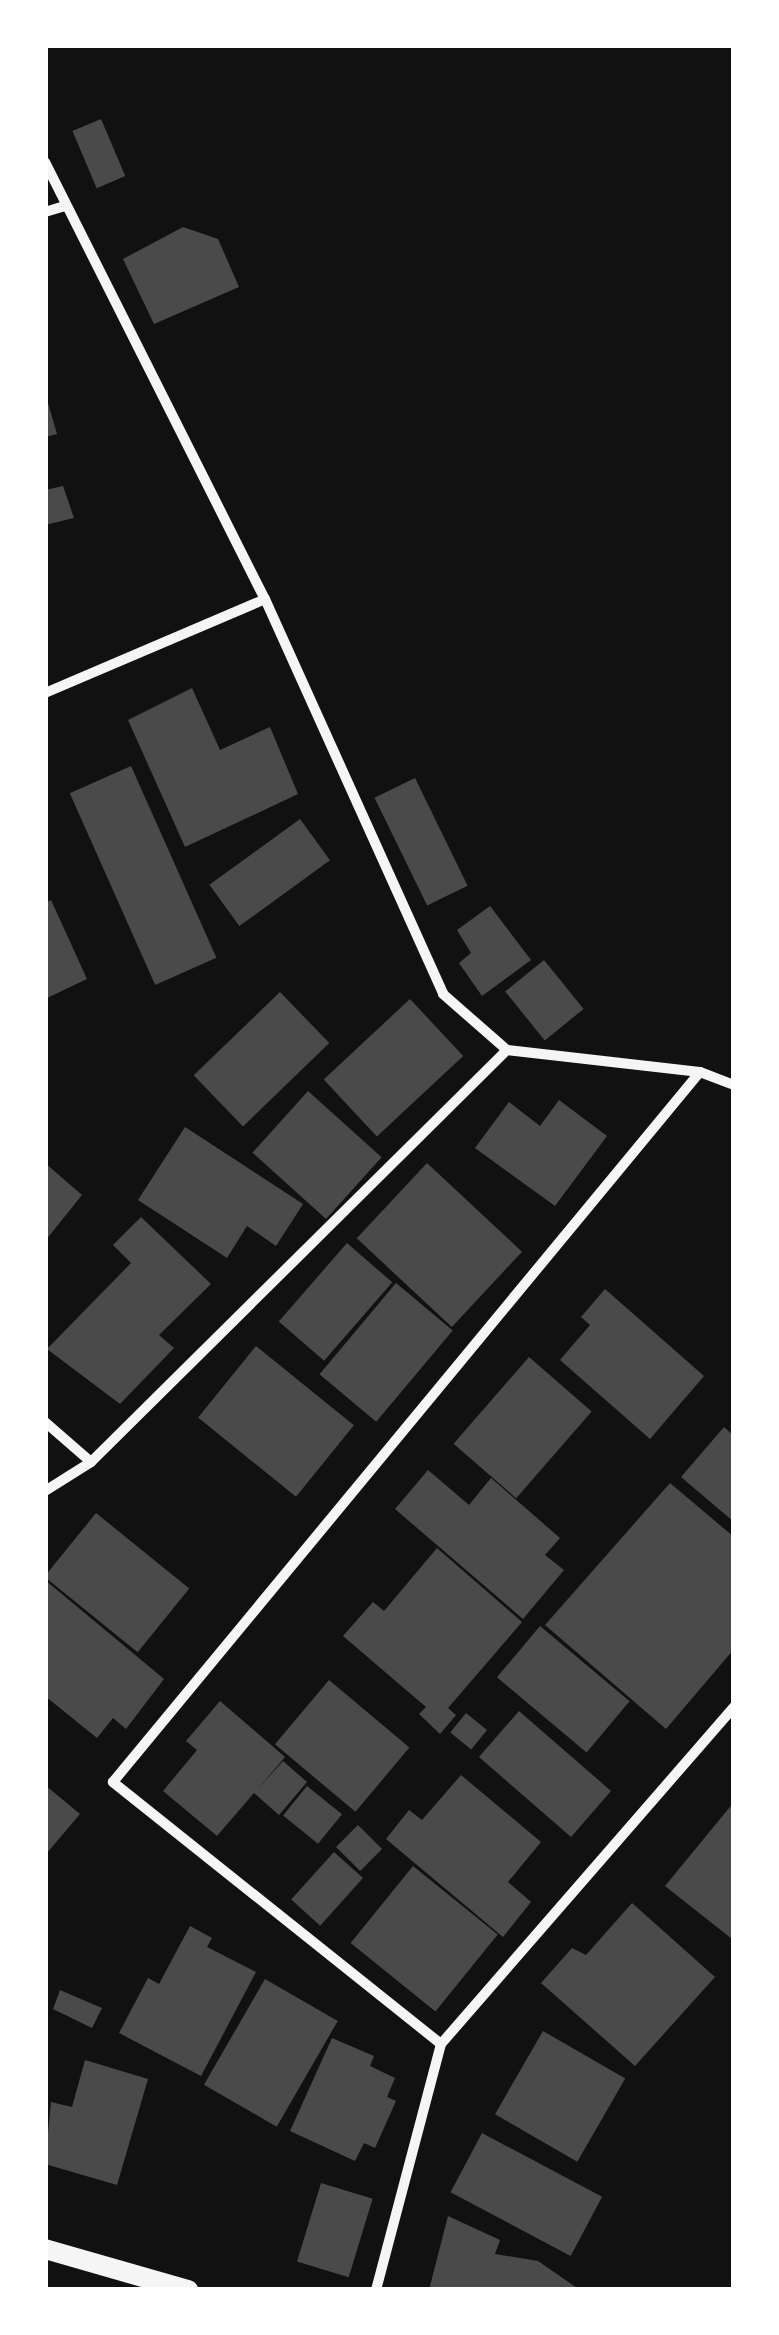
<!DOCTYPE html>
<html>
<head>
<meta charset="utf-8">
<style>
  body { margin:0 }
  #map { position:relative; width:779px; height:2335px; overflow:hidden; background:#111; font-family:Figtree,sans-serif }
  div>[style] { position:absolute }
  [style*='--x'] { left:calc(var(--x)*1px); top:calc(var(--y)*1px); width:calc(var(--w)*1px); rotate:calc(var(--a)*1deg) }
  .building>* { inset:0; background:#4a4a4a; transform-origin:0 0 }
  .minor>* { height:10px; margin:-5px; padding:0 5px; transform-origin:5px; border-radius:5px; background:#f5f5f5 }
  .secondary>* { height:20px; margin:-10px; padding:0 10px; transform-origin:10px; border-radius:10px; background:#f5f5f5 }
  span { translate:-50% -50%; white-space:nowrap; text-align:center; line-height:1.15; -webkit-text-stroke:9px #fff; paint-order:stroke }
  .frame { position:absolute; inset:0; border:48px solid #fff; pointer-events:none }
</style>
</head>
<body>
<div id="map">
  <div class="building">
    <i style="left:101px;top:119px;width:62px;height:31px;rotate:67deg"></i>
    <i style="clip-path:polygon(183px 227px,218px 239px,239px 287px,154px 324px,123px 259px)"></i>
    <i style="clip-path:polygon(46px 396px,57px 434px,45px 437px,45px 397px)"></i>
    <i style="clip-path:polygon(63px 486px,74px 518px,45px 525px,45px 490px)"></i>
    <i style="clip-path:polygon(192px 688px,220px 750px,270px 727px,298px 794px,185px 847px,128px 720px)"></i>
    <i style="left:131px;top:766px;width:210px;height:67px;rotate:66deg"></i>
    <i style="left:415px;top:778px;width:120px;height:45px;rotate:64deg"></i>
    <i style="left:300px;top:819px;width:51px;height:112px;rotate:54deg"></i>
    <i style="clip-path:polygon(51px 900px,87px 979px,45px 999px,45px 903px)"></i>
    <i style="clip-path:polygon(490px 906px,531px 960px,482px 996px,459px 963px,471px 953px,457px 930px)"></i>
    <i style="left:544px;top:960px;width:63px;height:50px;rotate:51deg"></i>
    <i style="left:280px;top:992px;width:71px;height:120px;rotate:46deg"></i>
    <i style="left:410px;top:999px;width:78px;height:118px;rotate:47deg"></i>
    <i style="left:308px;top:1091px;width:99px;height:83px;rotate:42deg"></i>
    <i style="clip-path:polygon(559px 1100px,607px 1136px,555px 1206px,475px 1148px,509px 1102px,540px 1126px)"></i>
    <i style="clip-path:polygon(185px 1127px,303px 1204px,276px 1246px,247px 1226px,227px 1258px,138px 1200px)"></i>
    <i style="clip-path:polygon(45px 1163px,82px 1195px,45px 1241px)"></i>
    <i style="left:427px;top:1163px;width:130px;height:103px;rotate:43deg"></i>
    <i style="clip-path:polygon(141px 1217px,211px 1284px,159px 1335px,174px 1348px,120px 1404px,47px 1349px,131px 1263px,113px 1245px)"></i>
    <i style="left:347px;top:1243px;width:60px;height:104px;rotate:41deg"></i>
    <i style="left:396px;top:1283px;width:74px;height:119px;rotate:40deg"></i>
    <i style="clip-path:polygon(605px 1289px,704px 1376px,650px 1439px,560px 1360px,590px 1325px,581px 1317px)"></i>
    <i style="left:256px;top:1346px;width:126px;height:92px;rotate:39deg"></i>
    <i style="left:529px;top:1357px;width:83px;height:115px;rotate:41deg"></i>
    <i style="clip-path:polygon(724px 1427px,734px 1436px,734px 1522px,681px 1477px)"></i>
    <i style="clip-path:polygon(428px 1470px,469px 1505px,491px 1478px,560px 1538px,545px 1555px,564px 1570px,523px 1619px,395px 1509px)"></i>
    <i style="clip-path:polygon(670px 1483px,734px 1537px,734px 1649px,666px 1729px,545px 1625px)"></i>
    <i style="left:96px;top:1513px;width:120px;height:82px;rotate:39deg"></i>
    <i style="clip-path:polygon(437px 1548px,522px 1622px,448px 1708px,456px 1715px,440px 1734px,419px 1714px,426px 1707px,343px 1636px,373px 1602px,384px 1611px)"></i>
    <i style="clip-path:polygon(45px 1580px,164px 1679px,126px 1729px,113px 1718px,97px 1738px,45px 1696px)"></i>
    <i style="left:540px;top:1626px;width:117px;height:67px;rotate:40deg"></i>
    <i style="left:329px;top:1680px;width:105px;height:84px;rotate:40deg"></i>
    <i style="clip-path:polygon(220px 1701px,285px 1757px,257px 1790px,283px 1761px,307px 1782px,279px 1815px,254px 1793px,217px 1836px,163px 1791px,197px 1750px,186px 1741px)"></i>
    <i style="left:519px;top:1711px;width:122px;height:61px;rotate:41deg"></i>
    <i style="left:466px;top:1713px;width:27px;height:25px;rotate:39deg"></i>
    <i style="clip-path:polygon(461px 1775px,541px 1842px,508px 1882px,531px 1902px,503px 1937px,386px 1839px,409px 1810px,422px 1820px)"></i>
    <i style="clip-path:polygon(45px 1785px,80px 1814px,47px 1853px,45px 1851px)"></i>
    <i style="left:307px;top:1786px;width:45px;height:38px;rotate:39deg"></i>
    <i style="clip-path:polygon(734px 1802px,734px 1937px,732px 1939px,665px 1886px)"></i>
    <i style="left:358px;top:1825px;width:34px;height:31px;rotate:45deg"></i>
    <i style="left:334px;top:1852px;width:39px;height:64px;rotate:42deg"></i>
    <i style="left:413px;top:1866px;width:109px;height:99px;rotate:39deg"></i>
    <i style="clip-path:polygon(632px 1903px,715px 1977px,635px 2066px,541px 1983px,572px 1948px,586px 1955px)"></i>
    <i style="clip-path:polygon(190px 1926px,212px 1938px,207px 1947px,256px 1972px,201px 2076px,119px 2033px,148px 1978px,159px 1984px)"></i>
    <i style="left:265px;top:1979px;width:84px;height:122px;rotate:30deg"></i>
    <i style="clip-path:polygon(60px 1990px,102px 2008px,92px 2028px,53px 2009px)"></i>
    <i style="left:543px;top:2031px;width:95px;height:96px;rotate:30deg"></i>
    <i style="clip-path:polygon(332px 2038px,374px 2056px,370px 2066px,395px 2078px,387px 2097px,396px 2101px,375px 2148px,364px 2143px,355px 2161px,290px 2131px)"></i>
    <i style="clip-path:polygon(85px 2060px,148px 2079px,117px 2185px,45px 2164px,51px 2102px,72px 2107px)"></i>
    <i style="left:482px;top:2133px;width:136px;height:67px;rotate:28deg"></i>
    <i style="left:321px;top:2183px;width:54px;height:82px;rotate:17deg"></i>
    <i style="clip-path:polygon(448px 2216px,500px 2240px,495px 2254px,538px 2261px,580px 2290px,429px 2290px)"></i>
  </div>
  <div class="minor">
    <i style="--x:45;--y:162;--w:489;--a:63.3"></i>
    <i style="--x:265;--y:599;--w:433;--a:65.7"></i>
    <i style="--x:443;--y:994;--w:85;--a:41.2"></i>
    <i style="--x:507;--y:1050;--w:194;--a:6.5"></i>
    <i style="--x:700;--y:1072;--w:36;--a:21"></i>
    <i style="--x:45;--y:212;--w:21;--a:-17"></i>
    <i style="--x:45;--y:693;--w:239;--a:-23.1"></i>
    <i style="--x:45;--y:1422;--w:61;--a:41"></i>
    <i style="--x:45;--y:1491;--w:54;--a:-32.2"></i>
    <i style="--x:91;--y:1462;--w:585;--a:-44.72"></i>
    <i style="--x:441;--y:2044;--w:420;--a:-141.4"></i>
    <i style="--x:113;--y:1782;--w:921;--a:-50.42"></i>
    <i style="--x:376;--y:2290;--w:254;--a:-75.2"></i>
    <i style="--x:441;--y:2044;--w:447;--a:-49"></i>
  </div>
  <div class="secondary">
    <i style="--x:45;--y:2249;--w:149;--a:16"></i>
  </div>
  <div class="frame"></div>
</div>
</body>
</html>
